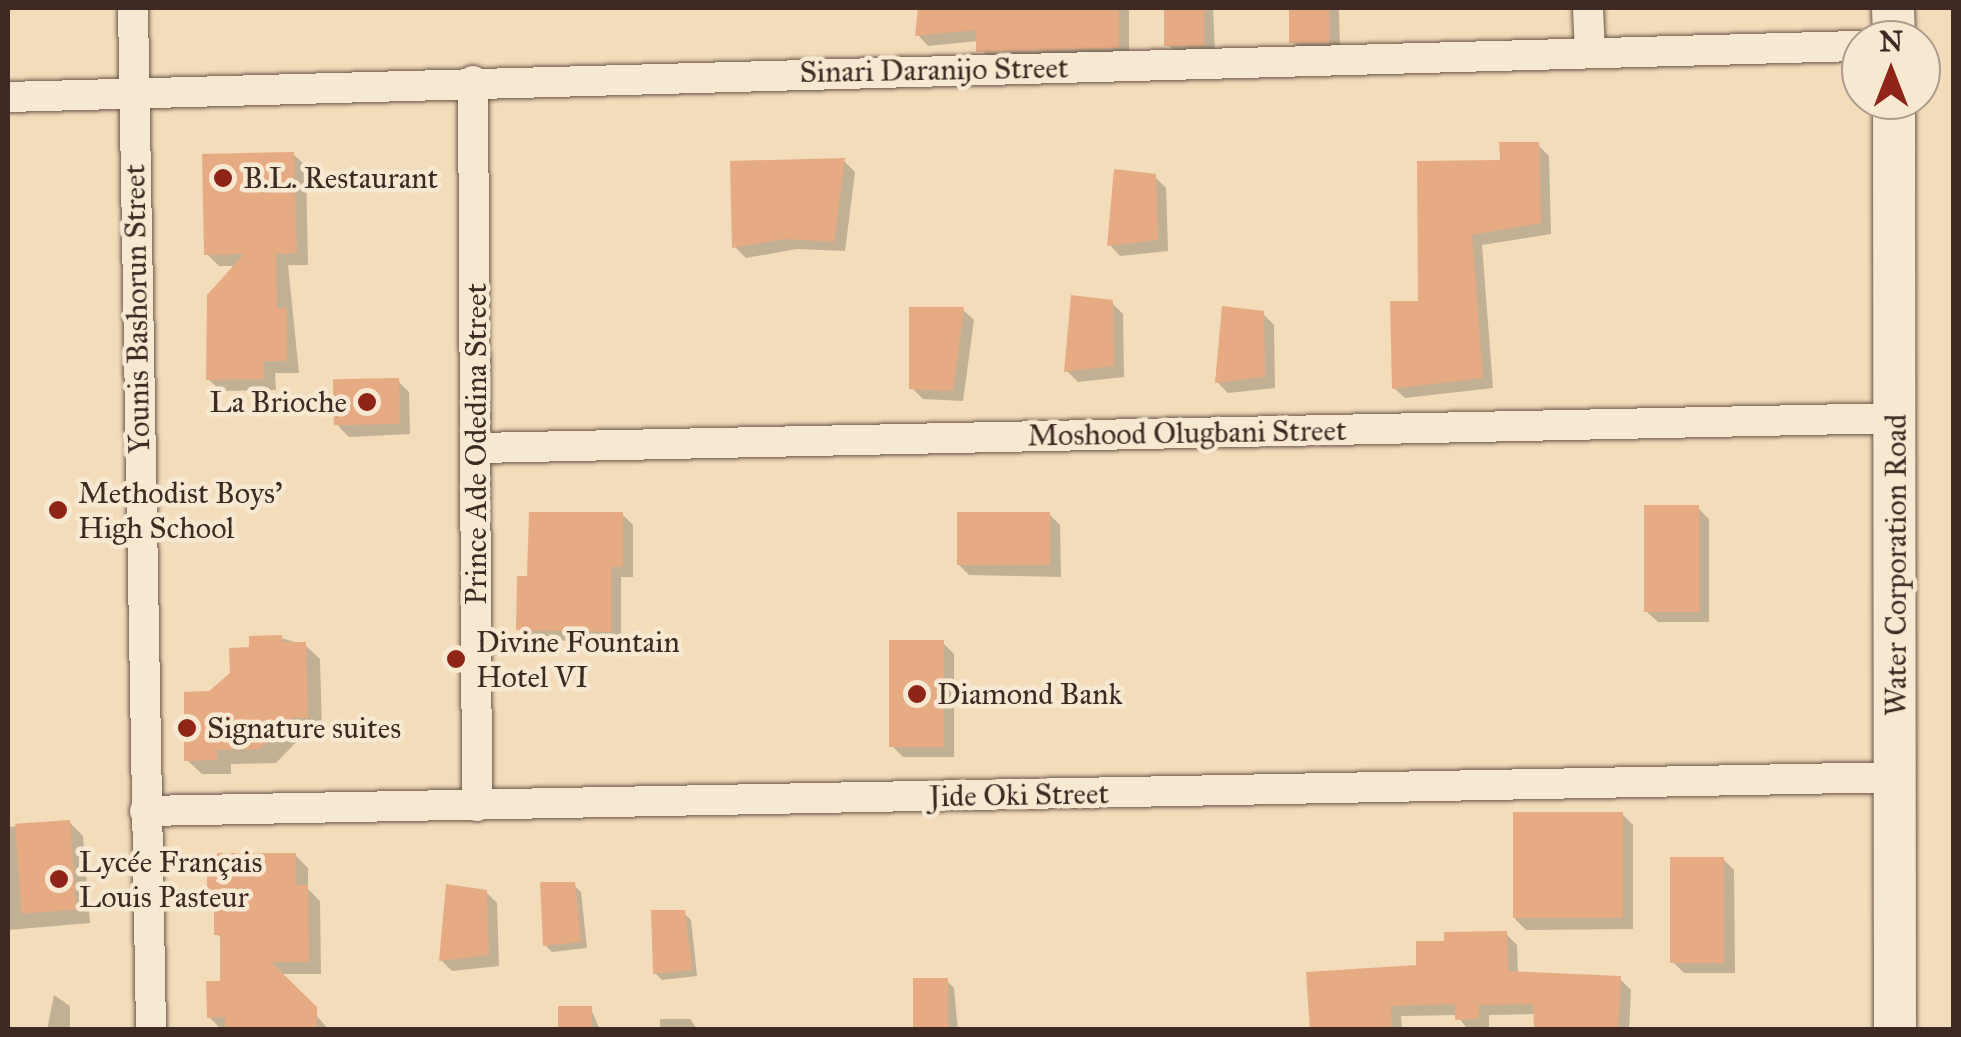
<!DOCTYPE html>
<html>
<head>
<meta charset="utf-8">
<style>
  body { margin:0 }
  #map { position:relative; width:1961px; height:1037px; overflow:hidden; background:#f2dcba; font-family:"IM FELL Great Primer",serif }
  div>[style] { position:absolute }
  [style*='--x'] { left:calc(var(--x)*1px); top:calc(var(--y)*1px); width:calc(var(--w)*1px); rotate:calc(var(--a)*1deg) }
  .shadow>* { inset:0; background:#0003 }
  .building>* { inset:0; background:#e7ab84; transform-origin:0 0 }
  .roads { filter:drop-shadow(0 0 2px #6b5649) drop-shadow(0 0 2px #6b5649) }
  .street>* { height:30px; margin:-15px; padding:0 15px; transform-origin:15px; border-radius:15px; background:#f7e8d2 }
  .secondary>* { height:42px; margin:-21px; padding:0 21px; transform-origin:21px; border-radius:21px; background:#f7e8d2 }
  .dots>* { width:28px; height:28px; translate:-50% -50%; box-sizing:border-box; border:5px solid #f7e8d2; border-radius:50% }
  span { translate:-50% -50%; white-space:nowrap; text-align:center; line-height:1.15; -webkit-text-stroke:9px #f7e8d2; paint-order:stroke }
  .street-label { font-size:30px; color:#3e2a23 }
  .poi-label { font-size:30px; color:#3e2a23 }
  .left { translate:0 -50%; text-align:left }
  .right { translate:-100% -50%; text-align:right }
  .frame { position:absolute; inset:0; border:10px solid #3e2a23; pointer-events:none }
  .north { position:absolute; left:1841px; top:20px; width:100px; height:100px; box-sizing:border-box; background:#f7e8d2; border:2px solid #ad9c8c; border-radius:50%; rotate:0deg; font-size:28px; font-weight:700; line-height:40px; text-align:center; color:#3e2a23 }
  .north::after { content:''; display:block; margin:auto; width:35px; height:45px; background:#8f2418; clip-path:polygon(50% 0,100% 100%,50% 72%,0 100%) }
</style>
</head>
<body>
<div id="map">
  <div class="shadow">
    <i style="clip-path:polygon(920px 8px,1129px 8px,1129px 58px,990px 62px,978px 41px,928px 46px,918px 35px)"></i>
    <i style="clip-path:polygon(1167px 8px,1213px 8px,1215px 55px,1179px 56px,1168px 45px)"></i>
    <i style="clip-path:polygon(1292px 8px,1339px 8px,1340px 49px,1304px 53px,1293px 42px)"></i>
    <i style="clip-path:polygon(1538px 145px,1549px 156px,1551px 234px,1482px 245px,1493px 388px,1405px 398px,1394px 388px,1420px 303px,1502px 163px)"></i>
    <i style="clip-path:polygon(293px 154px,306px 166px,308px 265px,288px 265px,299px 373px,275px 373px,276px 390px,221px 391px,208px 379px,237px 266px,219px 266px,207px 254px)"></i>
    <i style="clip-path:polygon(844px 161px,855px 172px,845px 251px,797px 249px,746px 258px,735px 247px)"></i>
    <i style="clip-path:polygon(1155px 177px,1166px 188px,1168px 251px,1120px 256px,1110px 245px)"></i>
    <i style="clip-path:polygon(1112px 303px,1123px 314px,1124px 377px,1078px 382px,1067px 371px)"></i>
    <i style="clip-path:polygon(963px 310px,974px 320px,963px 401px,923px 399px,912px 388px)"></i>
    <i style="clip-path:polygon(1263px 314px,1274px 325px,1275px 388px,1228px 393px,1217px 382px)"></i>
    <i style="clip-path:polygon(398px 381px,409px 392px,410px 434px,349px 437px,338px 426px)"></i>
    <i style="clip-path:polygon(1698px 508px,1709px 519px,1709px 622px,1658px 622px,1646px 611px)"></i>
    <i style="clip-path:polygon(622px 514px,633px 525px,633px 577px,621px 577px,621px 642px,529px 640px,518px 629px)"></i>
    <i style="clip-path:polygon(1049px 514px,1060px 525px,1061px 577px,969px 575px,958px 564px)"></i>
    <i style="clip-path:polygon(281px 638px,305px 645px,320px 659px,322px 732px,306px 732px,276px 763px,231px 764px,231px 774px,202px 774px,187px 760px,210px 694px,252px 650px)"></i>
    <i style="clip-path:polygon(943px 643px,954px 654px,954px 757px,903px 757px,892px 746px)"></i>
    <i style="clip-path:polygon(1622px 814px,1633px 825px,1633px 929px,1526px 930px,1515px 919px)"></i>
    <i style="clip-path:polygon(69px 822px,83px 836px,90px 923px,8px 930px,8px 827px)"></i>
    <i style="clip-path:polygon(295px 855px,308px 868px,308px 889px,320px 901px,321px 974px,280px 974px,329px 1030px,222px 1030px,209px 1017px,223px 984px,223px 940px,217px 934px)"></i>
    <i style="clip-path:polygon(1723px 859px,1734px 870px,1735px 973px,1684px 973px,1673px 962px)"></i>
    <i style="clip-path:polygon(574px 885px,581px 892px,587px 948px,552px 952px,545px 945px)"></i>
    <i style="clip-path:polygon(486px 892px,497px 903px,499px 966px,452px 971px,441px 960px)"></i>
    <i style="clip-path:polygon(684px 913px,691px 920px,697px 976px,662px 980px,655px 973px)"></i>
    <i style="clip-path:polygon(1506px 934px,1517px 945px,1518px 974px,1620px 979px,1631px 990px,1629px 1030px,1537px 1030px,1536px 1014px,1489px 1015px,1489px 1029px,1468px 1030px,1457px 1015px,1401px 1016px,1402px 1030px,1313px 1030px,1419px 967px,1446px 943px)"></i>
    <i style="clip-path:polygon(947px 981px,954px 988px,958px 1030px,918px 1030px)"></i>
    <i style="clip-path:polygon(54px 995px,70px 1006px,70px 1030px,47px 1030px)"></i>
    <i style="clip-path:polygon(591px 1009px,600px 1030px,561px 1030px)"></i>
    <i style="clip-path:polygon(660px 1019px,690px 1019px,698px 1030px,660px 1030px)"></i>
  </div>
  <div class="building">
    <i style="clip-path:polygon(918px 8px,1119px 8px,1119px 48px,976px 52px,976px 30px,915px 36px)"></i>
    <i style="left:1164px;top:8px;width:40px;height:38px"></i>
    <i style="left:1289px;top:8px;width:40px;height:35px"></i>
    <i style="clip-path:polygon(1499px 142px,1539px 142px,1541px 223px,1472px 235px,1483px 378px,1392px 389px,1390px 301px,1418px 301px,1417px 161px,1500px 160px)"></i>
    <i style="clip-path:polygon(294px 152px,297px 253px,276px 254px,277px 308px,287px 308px,287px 361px,264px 361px,264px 379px,206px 380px,207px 295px,244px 254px,204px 255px,202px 154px)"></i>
    <i style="clip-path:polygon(845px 158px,834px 242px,785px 239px,732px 248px,730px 161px)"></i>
    <i style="clip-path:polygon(1114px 169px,1156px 174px,1158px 240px,1107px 246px)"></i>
    <i style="clip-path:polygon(1071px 295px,1113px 300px,1114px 366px,1064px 372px)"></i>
    <i style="clip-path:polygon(1222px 306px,1264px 311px,1265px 377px,1215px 383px)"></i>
    <i style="clip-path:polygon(909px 307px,964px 307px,953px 391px,909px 389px)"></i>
    <i style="left:399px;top:378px;width:46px;height:66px;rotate:89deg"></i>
    <i style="left:1644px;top:505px;width:55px;height:107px"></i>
    <i style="clip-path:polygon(529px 512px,623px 512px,623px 567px,611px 567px,611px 632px,516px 630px,517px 576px,527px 576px)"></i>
    <i style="left:957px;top:512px;width:93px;height:53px"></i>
    <i style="clip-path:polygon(282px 635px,282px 642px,306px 642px,308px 718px,291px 718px,260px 749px,217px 750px,217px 760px,184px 761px,184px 692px,209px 691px,230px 673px,229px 648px,249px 647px,249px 636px)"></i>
    <i style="left:889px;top:640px;width:55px;height:107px"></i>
    <i style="left:1623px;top:812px;width:106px;height:110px;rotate:90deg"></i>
    <i style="left:70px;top:820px;width:90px;height:55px;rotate:86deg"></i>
    <i style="clip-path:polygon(217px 853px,296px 853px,296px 885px,308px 885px,309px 962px,271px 962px,317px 1007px,317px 1030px,225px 1027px,225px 1017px,207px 1018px,206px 981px,220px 981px,220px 935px,214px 935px,214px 900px,207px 886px,207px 872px,217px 872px)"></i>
    <i style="left:1670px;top:857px;width:54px;height:106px"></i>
    <i style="clip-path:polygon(540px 882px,575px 882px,581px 942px,543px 946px)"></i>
    <i style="clip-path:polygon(446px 884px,487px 890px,489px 955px,439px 961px)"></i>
    <i style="clip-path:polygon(651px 910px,685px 910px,692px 970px,653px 974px)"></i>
    <i style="clip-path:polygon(1507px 931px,1508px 971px,1621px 976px,1618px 1028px,1534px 1030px,1533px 1004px,1479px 1005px,1479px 1019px,1455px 1020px,1455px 1004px,1391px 1006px,1392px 1030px,1310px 1030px,1306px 972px,1416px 965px,1416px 941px,1444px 941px,1444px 932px)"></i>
    <i style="left:913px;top:978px;width:35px;height:52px"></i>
    <i style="left:558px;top:1006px;width:34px;height:24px"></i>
  </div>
  <div class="roads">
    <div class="street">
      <i style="--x:133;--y:8;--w:1022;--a:88.99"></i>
      <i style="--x:1588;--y:8;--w:45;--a:87.5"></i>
      <i style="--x:473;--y:81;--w:725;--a:89.68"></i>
      <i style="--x:8;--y:97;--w:1854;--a:-1.58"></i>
      <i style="--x:478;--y:448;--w:1419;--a:-1.21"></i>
      <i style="--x:145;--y:811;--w:1749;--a:-1.11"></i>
    </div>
    <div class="secondary">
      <i style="--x:1893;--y:8;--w:32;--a:88"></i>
      <i style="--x:1894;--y:100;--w:930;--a:89.94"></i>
    </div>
  </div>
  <div class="dots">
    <i style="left:223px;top:178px;background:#8f2418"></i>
    <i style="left:367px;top:402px;background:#8f2418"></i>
    <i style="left:58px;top:510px;background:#8f2418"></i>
    <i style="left:456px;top:659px;background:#8f2418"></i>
    <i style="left:917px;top:694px;background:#8f2418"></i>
    <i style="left:187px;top:728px;background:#8f2418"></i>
    <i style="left:59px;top:879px;background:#8f2418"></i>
  </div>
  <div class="street-label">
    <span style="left:934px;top:70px;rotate:-1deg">Sinari Daranijo Street</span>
    <span style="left:137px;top:309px;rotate:-91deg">Younis Bashorun Street</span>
    <span style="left:1187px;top:433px;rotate:-1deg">Moshood Olugbani Street</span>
    <span style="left:476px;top:444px;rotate:-90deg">Prince Ade Odedina Street</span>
    <span style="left:1896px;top:565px;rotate:-90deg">Water Corporation Road</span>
    <span style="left:1019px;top:795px;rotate:-1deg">Jide Oki Street</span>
  </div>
  <div class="poi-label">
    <span class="left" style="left:243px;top:178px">B.L. Restaurant</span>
    <span class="right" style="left:347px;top:402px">La Brioche</span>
    <span class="left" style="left:78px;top:510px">Methodist Boys'<br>High School</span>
    <span class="left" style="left:476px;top:659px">Divine Fountain<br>Hotel VI</span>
    <span class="left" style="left:937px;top:694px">Diamond Bank</span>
    <span class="left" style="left:207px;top:728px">Signature suites</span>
    <span class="left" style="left:79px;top:879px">Lycée Français<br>Louis Pasteur</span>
  </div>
  <div class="frame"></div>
  <div class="north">N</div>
</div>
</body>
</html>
